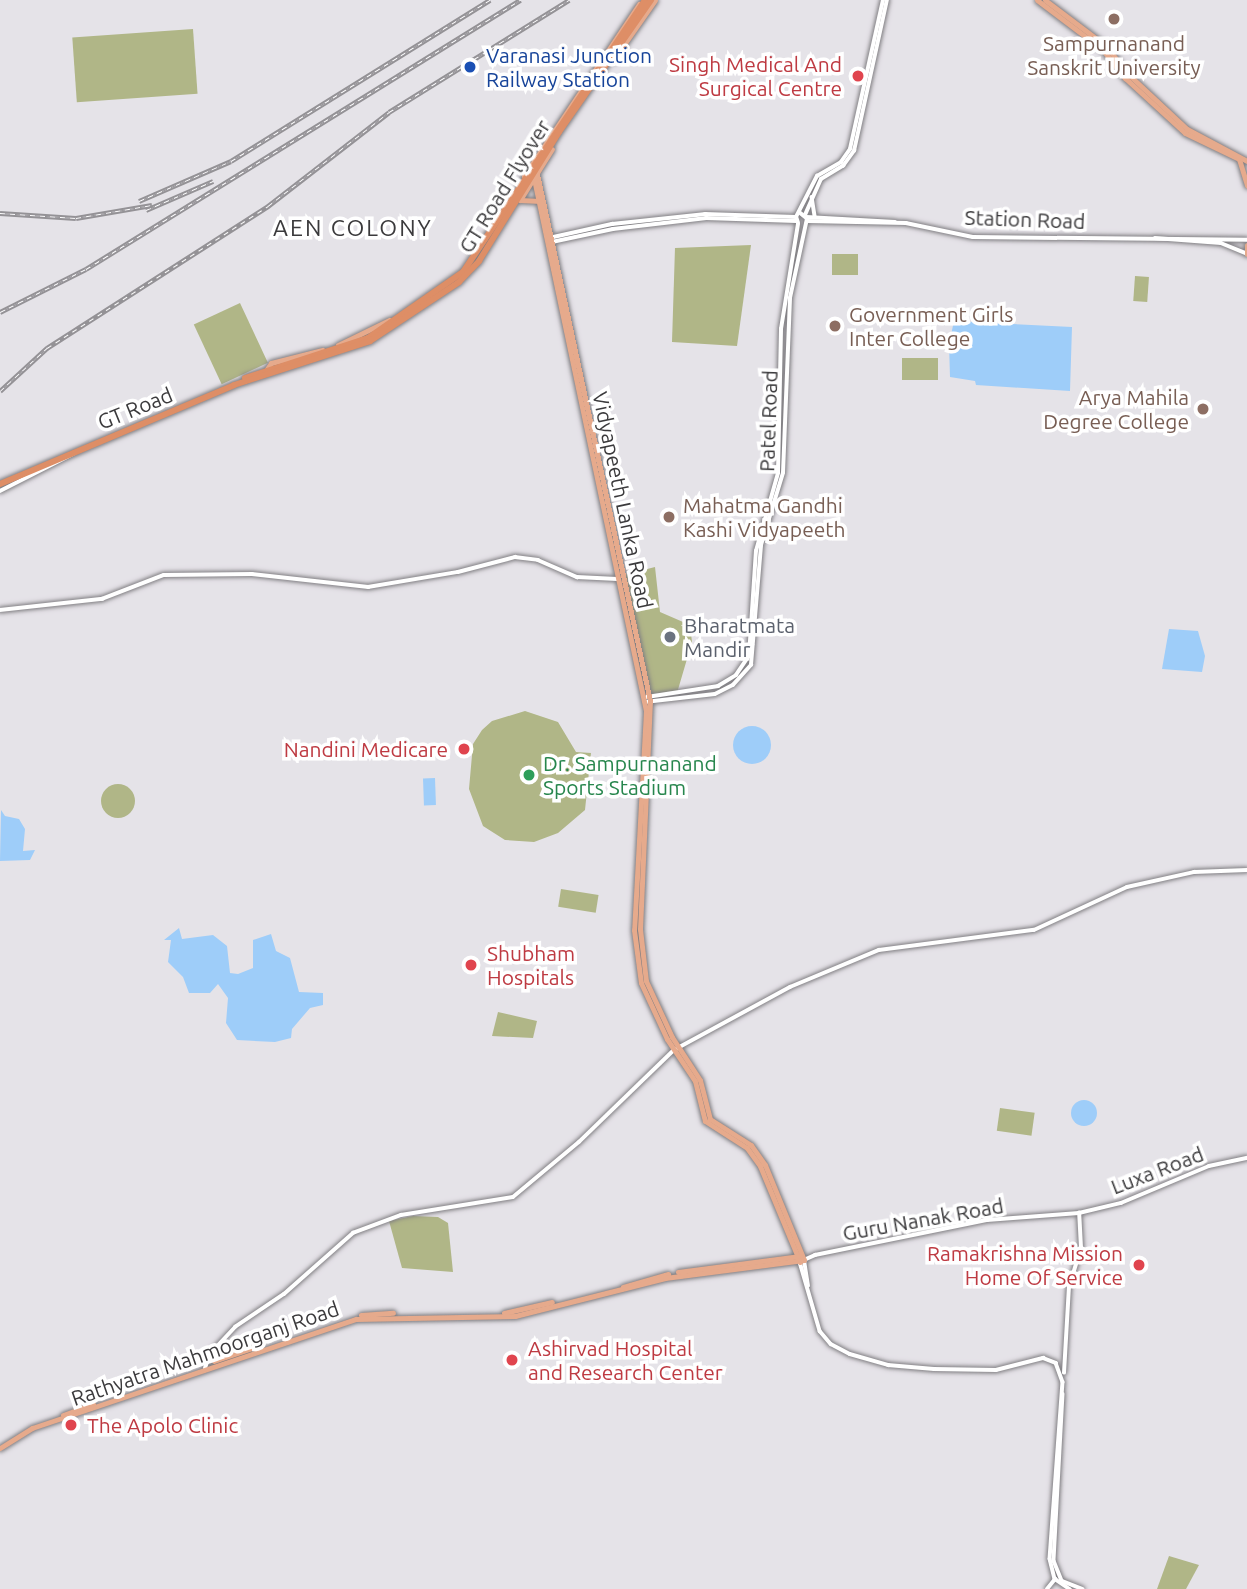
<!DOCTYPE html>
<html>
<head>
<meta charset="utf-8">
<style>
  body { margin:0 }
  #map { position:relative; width:1247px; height:1589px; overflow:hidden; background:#e5e3e8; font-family:Ubuntu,sans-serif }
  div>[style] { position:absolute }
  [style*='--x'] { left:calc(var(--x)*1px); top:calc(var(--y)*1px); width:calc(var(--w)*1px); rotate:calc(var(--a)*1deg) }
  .green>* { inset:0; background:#b0b687; transform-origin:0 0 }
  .round { border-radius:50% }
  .water>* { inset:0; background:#9ecdf9; transform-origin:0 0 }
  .roads { filter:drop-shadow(0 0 2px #807e82) drop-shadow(0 0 2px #807e82) }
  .tertiary>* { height:3.5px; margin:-1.75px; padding:0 1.75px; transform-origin:1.75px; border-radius:1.75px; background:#fff }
  .primary>* { height:5px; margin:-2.5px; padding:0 2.5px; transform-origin:2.5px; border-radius:2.5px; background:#e6aa8c }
  .trunk>* { height:6px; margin:-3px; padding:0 3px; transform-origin:3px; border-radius:3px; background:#de8e66 }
  .rail>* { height:4.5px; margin-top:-2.25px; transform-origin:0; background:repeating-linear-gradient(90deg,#fff 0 5px,#949296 0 10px); box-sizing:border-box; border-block:2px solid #949296 }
  .dots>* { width:19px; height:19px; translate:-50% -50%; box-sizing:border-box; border:4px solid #fff; border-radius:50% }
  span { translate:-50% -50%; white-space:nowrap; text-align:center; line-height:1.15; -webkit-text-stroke:7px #fff; paint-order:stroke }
  .education-label { font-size:21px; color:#785e54 }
  .left { translate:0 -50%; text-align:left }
  .right { translate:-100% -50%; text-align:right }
  .transit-label { font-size:21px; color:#164399 }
  .health-label { font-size:21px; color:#be3a42 }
  .street-label { font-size:21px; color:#3b3a3c }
  .worship-label { font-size:21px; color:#5b616d }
  .leisure-label { font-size:21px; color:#27864d }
  .neighbourhood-label { font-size:23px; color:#3b3a3c; letter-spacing:2px }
</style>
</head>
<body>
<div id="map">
  <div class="green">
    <i style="left:193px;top:29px;width:65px;height:121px;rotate:86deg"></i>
    <i style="clip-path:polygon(751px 245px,737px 346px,672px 342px,675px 248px)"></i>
    <i style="left:832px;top:254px;width:26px;height:21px"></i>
    <i style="left:1135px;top:276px;width:14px;height:25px;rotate:4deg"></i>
    <i style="left:240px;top:303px;width:66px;height:51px;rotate:65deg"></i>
    <i style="left:902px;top:358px;width:36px;height:22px"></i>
    <i style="clip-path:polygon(655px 567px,660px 612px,690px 625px,692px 642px,677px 693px,648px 694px,624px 575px)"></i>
    <i style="clip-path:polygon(525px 711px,558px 722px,576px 752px,591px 753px,585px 810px,558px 833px,534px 842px,505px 840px,483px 826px,469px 789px,473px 744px,482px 730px,492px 721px)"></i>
    <i class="round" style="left:101px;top:784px;width:34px;height:34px"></i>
    <i style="left:561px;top:889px;width:38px;height:18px;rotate:9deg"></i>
    <i style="clip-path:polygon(498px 1012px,537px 1021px,533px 1038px,492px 1036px)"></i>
    <i style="left:1000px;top:1108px;width:35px;height:23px;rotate:8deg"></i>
    <i style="clip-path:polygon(413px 1216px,438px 1217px,448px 1223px,453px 1272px,402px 1268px,389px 1221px)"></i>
    <i style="clip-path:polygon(1169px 1556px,1199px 1565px,1186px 1589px,1157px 1589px)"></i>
  </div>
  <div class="water">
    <i style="clip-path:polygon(954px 321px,1072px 327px,1070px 391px,976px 385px,975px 381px,950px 377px,949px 344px)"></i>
    <i style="clip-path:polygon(1169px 629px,1198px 631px,1205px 656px,1202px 672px,1162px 669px)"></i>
    <i class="round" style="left:733px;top:726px;width:38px;height:38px"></i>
    <i style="left:435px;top:778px;width:27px;height:12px;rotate:88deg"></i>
    <i style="clip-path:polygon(1px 810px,5px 816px,19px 819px,25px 829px,23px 851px,35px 850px,30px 860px,0 861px)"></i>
    <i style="clip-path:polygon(179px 928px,182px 939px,213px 935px,227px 946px,230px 973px,238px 974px,253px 968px,253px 940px,271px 934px,276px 951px,290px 958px,299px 992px,323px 993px,323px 1005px,310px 1008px,292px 1029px,291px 1038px,275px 1042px,237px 1040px,226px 1023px,228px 998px,218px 984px,210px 993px,189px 993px,183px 977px,168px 962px,171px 940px,164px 940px)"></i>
    <i class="round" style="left:1071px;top:1100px;width:26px;height:26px"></i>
  </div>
  <div class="roads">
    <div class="tertiary">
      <i style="--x:812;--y:197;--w:20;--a:81"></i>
      <i style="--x:805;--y:215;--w:39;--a:-66"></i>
      <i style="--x:821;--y:179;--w:26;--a:-31"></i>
      <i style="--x:843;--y:166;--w:19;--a:-54"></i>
      <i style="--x:854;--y:151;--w:155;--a:-77.7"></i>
      <i style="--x:807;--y:217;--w:88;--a:3.3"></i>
      <i style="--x:807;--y:221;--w:99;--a:1.2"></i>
      <i style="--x:906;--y:223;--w:68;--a:11.8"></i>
      <i style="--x:973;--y:237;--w:274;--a:0.6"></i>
      <i style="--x:798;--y:223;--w:6;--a:-108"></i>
      <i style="--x:796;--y:217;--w:46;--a:-62.9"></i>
      <i style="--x:817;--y:176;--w:28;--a:-30"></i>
      <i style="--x:841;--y:162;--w:16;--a:-55"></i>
      <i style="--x:850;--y:149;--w:153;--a:-77.5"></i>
      <i style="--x:549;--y:238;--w:65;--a:-12.5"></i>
      <i style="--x:612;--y:224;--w:94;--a:-6.1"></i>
      <i style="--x:705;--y:214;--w:91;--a:1.9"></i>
      <i style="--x:1155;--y:238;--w:66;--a:4.3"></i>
      <i style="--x:1221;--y:243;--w:27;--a:22"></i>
      <i style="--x:552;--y:242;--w:62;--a:-12"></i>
      <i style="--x:613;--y:229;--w:94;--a:-6.7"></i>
      <i style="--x:706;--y:218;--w:90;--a:1.9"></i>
      <i style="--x:0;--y:491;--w:84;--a:-26.9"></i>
      <i style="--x:0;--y:610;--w:103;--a:-6.2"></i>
      <i style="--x:102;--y:599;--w:66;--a:-21.2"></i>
      <i style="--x:164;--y:575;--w:88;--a:-0.7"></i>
      <i style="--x:252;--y:574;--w:117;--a:6.4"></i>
      <i style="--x:368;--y:587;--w:91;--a:-9.5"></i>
      <i style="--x:458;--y:572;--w:59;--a:-14.7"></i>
      <i style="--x:515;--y:557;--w:23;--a:7"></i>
      <i style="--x:538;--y:560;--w:43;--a:23.6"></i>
      <i style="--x:577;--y:577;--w:40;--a:2.9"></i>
      <i style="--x:647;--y:697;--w:72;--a:-8.8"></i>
      <i style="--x:718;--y:686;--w:21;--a:-31"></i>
      <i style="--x:736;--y:675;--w:23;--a:-56"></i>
      <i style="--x:749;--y:656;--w:105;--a:-86.2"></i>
      <i style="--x:756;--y:551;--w:81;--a:-74.2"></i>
      <i style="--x:778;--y:473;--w:144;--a:-88.8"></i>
      <i style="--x:781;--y:329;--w:106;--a:-80.8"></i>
      <i style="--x:645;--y:702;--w:70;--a:-6.5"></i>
      <i style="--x:715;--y:694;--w:20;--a:-27"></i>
      <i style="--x:733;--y:685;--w:27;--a:-48"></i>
      <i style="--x:751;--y:665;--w:120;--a:-85.2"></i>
      <i style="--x:761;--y:545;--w:75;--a:-73"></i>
      <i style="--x:783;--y:473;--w:175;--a:-87.7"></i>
      <i style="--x:790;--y:298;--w:81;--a:-77.9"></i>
      <i style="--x:807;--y:219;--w:8;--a:-140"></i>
      <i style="--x:800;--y:1262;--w:72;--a:73.8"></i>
      <i style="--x:820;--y:1331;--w:17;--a:50"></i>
      <i style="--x:831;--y:1344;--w:21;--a:28"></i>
      <i style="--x:850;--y:1354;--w:40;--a:16"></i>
      <i style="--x:888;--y:1365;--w:46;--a:5"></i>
      <i style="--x:934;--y:1369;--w:62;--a:0.9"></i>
      <i style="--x:996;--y:1370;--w:49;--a:-14.3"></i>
      <i style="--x:1043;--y:1358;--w:14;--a:21"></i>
      <i style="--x:1056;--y:1363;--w:20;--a:70"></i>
      <i style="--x:1063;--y:1382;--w:177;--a:94.2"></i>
      <i style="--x:1050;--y:1559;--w:21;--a:76"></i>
      <i style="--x:1055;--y:1579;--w:18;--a:34"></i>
      <i style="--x:808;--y:1286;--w:26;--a:-99"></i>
      <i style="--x:804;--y:1260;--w:12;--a:-24"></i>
      <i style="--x:815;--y:1255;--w:176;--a:-11.5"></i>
      <i style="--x:987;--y:1220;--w:92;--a:-4.4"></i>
      <i style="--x:1079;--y:1213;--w:43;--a:-13.4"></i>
      <i style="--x:1121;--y:1203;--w:95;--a:-22.8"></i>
      <i style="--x:1209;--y:1166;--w:39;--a:-12"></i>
      <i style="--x:205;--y:1368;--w:15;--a:-70"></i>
      <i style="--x:210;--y:1354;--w:37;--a:-47"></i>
      <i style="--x:235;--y:1327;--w:59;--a:-34"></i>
      <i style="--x:284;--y:1294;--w:92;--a:-41.5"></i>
      <i style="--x:353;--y:1233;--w:51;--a:-20.6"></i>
      <i style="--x:401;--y:1215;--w:113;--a:-9.1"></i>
      <i style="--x:513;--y:1197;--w:86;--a:-39.8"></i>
      <i style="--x:579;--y:1142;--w:132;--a:-44.1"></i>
      <i style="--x:674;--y:1050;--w:132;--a:-28.5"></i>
      <i style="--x:790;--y:987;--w:96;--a:-22.6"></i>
      <i style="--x:879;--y:950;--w:156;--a:-7.4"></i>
      <i style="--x:1034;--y:930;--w:102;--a:-24.8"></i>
      <i style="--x:1127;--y:887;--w:69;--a:-12.6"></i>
      <i style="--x:1194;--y:872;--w:53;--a:-2.2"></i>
      <i style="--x:1064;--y:1373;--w:86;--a:-86.7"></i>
      <i style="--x:1069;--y:1287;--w:41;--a:-72.9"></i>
      <i style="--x:1081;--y:1248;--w:35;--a:-93"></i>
      <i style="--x:1063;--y:1394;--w:167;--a:93.1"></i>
      <i style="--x:1054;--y:1561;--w:22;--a:68"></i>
      <i style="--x:1062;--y:1581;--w:22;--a:21"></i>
      <i style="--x:1047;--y:1589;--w:13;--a:-51"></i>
    </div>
    <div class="primary">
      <i style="--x:1037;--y:0;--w:83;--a:37.1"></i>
      <i style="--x:1103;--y:50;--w:36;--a:52"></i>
      <i style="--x:1125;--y:78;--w:81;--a:42.5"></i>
      <i style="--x:1185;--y:133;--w:60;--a:25.7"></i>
      <i style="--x:1239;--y:159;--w:28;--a:73"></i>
      <i style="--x:1045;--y:0;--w:76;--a:37"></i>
      <i style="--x:1106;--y:46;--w:36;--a:52"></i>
      <i style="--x:1128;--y:74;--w:81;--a:43"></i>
      <i style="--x:1187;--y:129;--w:68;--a:28.1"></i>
      <i style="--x:613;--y:60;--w:73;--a:-55"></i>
      <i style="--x:524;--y:176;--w:207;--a:-56.2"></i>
      <i style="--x:534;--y:179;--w:544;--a:78.11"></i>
      <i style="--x:646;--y:711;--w:219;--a:93.1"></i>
      <i style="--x:634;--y:930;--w:53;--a:82.5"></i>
      <i style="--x:641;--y:983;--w:62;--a:65.1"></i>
      <i style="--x:667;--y:1039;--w:50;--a:56.3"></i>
      <i style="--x:695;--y:1081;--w:41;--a:76"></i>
      <i style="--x:705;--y:1121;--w:50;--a:32.7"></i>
      <i style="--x:747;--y:1148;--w:22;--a:54"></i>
      <i style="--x:760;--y:1166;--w:104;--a:67.4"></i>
      <i style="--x:520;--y:200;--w:60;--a:-57.9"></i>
      <i style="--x:520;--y:200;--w:20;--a:3"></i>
      <i style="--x:1247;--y:245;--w:9;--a:90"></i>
      <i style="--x:338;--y:345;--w:57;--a:-26.1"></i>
      <i style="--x:267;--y:369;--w:7;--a:-56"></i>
      <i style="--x:271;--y:363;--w:53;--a:-14.3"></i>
      <i style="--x:678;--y:1272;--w:123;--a:-7.5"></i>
      <i style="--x:623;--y:1287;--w:47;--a:-16.1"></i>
      <i style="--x:504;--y:1313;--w:49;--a:-12.9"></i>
      <i style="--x:361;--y:1315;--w:32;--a:-4"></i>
      <i style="--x:214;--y:1361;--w:43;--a:-18.9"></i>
      <i style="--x:63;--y:1415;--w:32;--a:-20"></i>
      <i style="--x:0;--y:1448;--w:38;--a:-32"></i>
      <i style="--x:32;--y:1428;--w:342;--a:-18.6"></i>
      <i style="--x:356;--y:1319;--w:159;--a:-1.1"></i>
      <i style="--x:515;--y:1316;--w:155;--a:-14.2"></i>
      <i style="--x:665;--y:1278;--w:140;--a:-7.4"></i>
      <i style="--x:804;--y:1260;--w:103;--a:-112.3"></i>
      <i style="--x:765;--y:1165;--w:24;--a:-125"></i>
      <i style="--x:751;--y:1145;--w:49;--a:-147.6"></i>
      <i style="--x:710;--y:1119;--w:40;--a:-104.4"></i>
      <i style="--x:700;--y:1080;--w:51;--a:-123.1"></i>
      <i style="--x:672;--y:1037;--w:62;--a:-114.9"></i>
      <i style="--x:646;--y:981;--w:52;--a:-96.6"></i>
      <i style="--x:640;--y:929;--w:228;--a:-87.5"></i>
      <i style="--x:650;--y:701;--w:539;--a:-102.1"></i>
    </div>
    <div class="trunk">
      <i style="--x:245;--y:378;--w:129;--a:-18"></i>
      <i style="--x:368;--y:338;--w:116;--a:-34.8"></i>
      <i style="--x:463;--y:272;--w:327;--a:-56.2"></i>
      <i style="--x:0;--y:484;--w:254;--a:-22.9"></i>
      <i style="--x:234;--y:385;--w:143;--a:-17.9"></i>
      <i style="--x:370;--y:341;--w:107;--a:-33.5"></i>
      <i style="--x:459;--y:282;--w:29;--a:-46"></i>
      <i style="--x:479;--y:261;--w:152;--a:-58.2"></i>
      <i style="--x:559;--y:132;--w:161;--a:-55.1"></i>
    </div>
  </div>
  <div class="rail">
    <i style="--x:139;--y:201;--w:100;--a:-23.5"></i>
    <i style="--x:231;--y:161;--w:305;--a:-31.9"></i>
    <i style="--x:146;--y:210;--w:73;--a:-23.4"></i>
    <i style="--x:0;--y:213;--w:76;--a:3.8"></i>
    <i style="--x:76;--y:218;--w:77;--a:-9.7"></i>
    <i style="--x:0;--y:312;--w:96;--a:-26.6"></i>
    <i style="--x:86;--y:269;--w:511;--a:-31.79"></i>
    <i style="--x:0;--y:391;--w:64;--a:-42.5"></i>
    <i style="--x:47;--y:348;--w:263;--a:-32.7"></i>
    <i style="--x:268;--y:206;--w:153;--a:-37.8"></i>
    <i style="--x:389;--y:112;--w:212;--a:-31.9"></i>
  </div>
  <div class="dots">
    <i style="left:1114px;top:19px;background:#8d6e63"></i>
    <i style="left:470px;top:67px;background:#1a4fb4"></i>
    <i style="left:858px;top:76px;background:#e0444e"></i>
    <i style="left:835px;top:326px;background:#8d6e63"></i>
    <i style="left:1203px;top:409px;background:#8d6e63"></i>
    <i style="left:669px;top:517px;background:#8d6e63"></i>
    <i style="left:670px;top:637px;background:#6b7280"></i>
    <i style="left:464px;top:749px;background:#e0444e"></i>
    <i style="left:529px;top:775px;background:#2e9e5b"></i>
    <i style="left:471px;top:965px;background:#e0444e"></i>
    <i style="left:1139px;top:1265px;background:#e0444e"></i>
    <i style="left:512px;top:1360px;background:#e0444e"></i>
    <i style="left:71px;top:1425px;background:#e0444e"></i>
  </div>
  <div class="education-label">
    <span style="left:1114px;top:55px">Sampurnanand<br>Sanskrit University</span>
    <span class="left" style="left:849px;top:326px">Government Girls<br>Inter College</span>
    <span class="right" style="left:1189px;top:409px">Arya Mahila<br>Degree College</span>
    <span class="left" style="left:683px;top:517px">Mahatma Gandhi<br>Kashi Vidyapeeth</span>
  </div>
  <div class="transit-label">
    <span class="left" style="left:486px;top:67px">Varanasi Junction<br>Railway Station</span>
  </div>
  <div class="health-label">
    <span class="right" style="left:842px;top:76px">Singh Medical And<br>Surgical Centre</span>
    <span class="right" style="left:448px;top:749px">Nandini Medicare</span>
    <span class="left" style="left:487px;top:965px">Shubham<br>Hospitals</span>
    <span class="right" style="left:1123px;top:1265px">Ramakrishna Mission<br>Home Of Service</span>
    <span class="left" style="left:528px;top:1360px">Ashirvad Hospital<br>and Research Center</span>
    <span class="left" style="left:87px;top:1425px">The Apolo Clinic</span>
  </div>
  <div class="street-label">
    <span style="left:504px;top:186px;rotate:-58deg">GT Road Flyover</span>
    <span style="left:1025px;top:219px;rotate:2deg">Station Road</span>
    <span style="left:135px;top:408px;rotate:-22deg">GT Road</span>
    <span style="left:768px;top:421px;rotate:-88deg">Patel Road</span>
    <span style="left:623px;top:500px;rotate:78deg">Vidyapeeth Lanka Road</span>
    <span style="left:1157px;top:1170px;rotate:-21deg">Luxa Road</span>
    <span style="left:923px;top:1219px;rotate:-10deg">Guru Nanak Road</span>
    <span style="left:205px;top:1353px;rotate:-19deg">Rathyatra Mahmoorganj Road</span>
  </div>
  <div class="worship-label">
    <span class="left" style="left:684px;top:637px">Bharatmata<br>Mandir</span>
  </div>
  <div class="leisure-label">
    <span class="left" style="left:543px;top:775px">Dr. Sampurnanand<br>Sports Stadium</span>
  </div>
  <div class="neighbourhood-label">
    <span style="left:353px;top:228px">AEN COLONY</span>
  </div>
</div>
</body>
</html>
